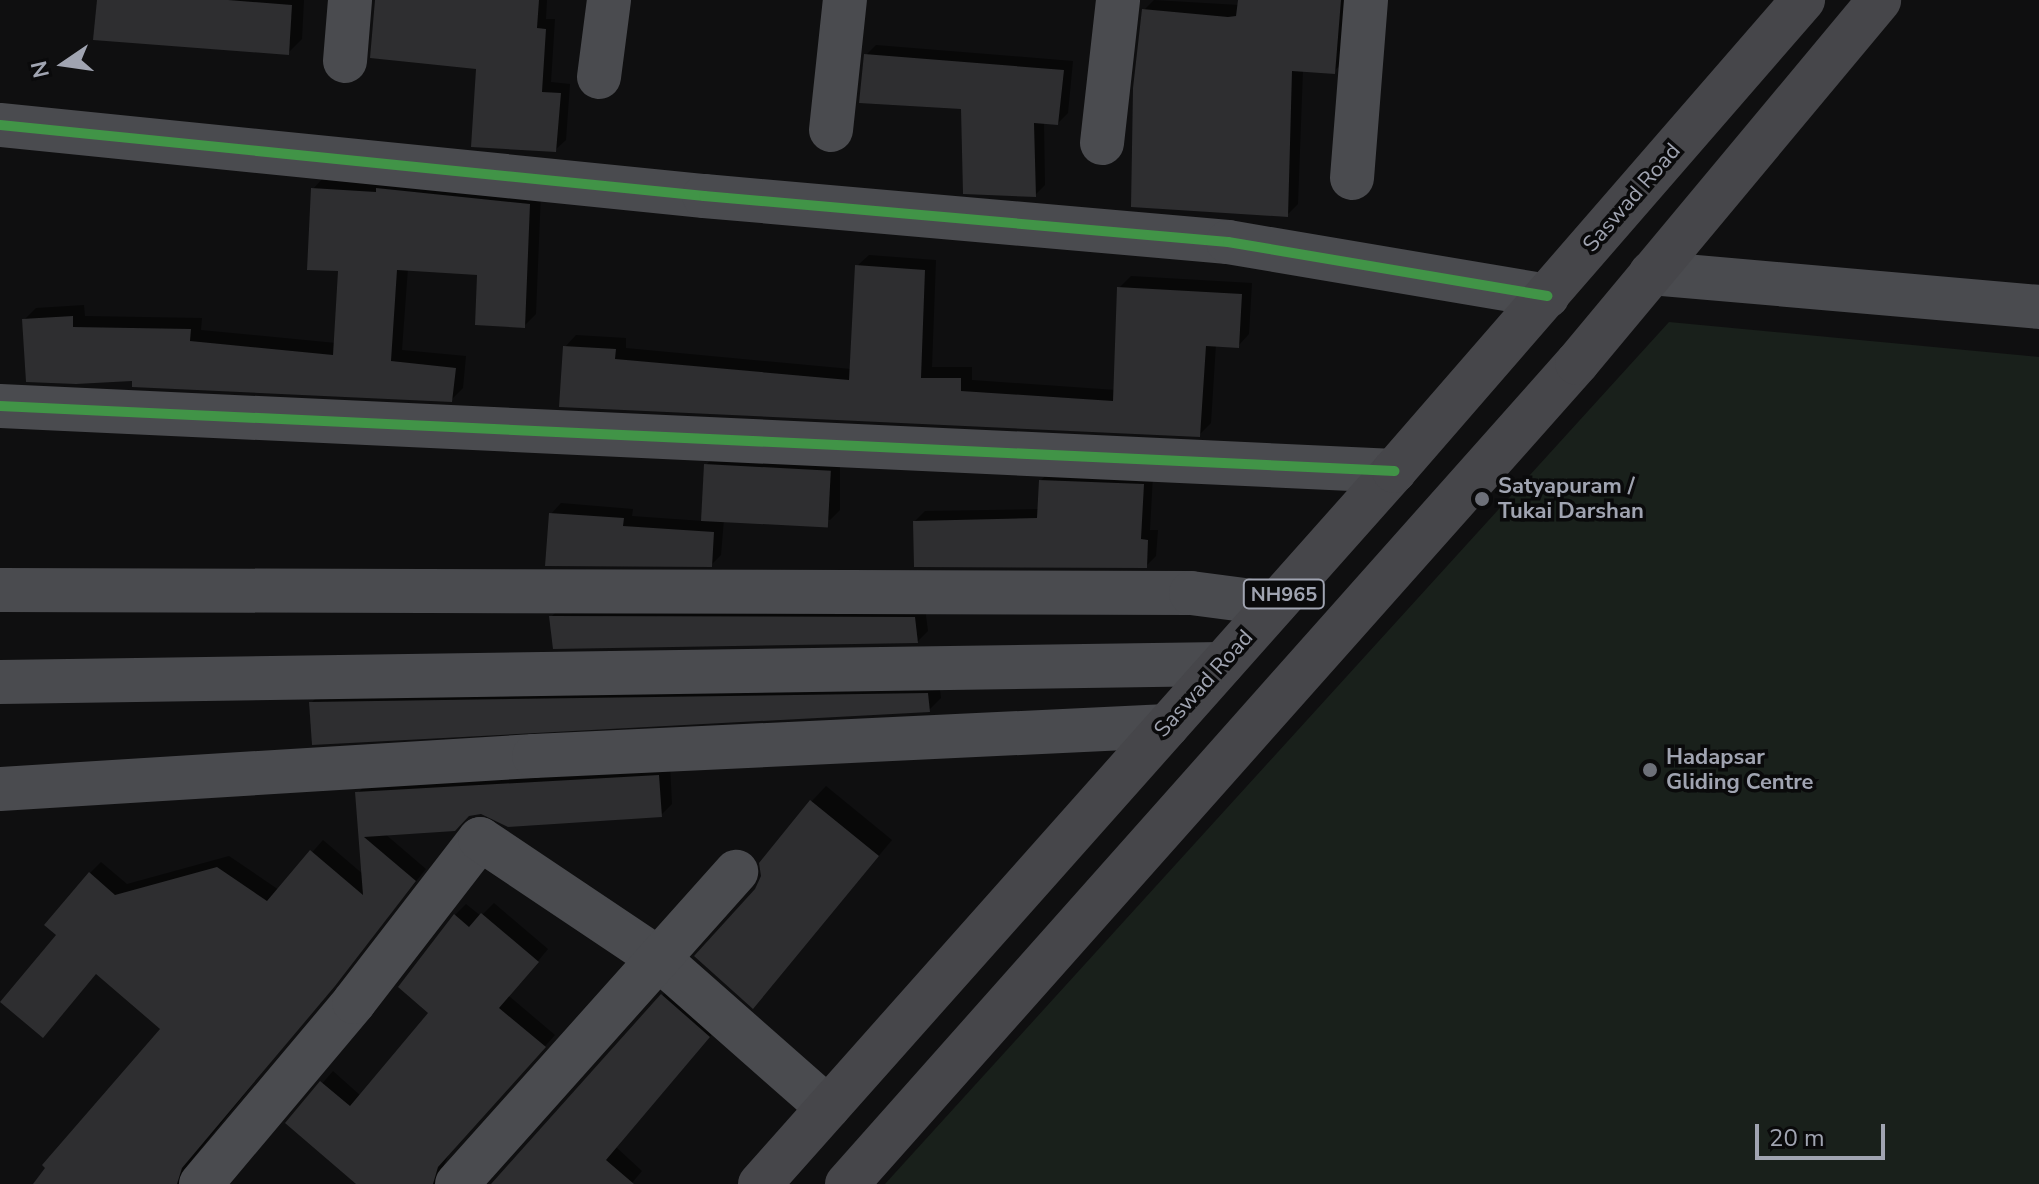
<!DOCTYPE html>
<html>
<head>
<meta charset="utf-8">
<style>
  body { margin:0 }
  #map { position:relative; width:2039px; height:1184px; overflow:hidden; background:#0f0f10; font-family:"Nunito Sans",sans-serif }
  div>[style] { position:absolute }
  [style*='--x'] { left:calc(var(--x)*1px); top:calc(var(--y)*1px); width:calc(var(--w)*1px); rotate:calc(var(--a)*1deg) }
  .green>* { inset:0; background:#19201b }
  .shadow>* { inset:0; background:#0007 }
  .building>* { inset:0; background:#2e2e30; transform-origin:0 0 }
  .minor>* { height:44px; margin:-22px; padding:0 22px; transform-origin:22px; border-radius:22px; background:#4a4b4f }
  .highway>* { height:44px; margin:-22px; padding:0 22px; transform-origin:22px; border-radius:22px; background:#46464a }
  .cycleway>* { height:10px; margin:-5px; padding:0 5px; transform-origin:5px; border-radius:5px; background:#419447 }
  .dots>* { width:22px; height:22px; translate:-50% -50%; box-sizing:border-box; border:4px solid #0a0a0b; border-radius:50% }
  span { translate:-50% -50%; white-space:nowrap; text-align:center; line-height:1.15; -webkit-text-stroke:7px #0a0a0b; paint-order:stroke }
  .shield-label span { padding:2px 6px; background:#0a0a0b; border:2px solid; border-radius:6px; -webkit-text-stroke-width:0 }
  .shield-label { font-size:20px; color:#a0a4b1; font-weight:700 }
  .street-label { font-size:22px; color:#a0a4b1 }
  .poi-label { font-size:22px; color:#a0a4b1; font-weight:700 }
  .left { translate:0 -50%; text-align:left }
  .north { position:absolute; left:24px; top:24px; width:80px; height:80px; -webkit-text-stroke:6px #0a0a0b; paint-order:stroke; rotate:257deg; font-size:22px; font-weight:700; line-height:32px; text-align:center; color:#a0a4b1 }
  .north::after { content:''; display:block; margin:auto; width:28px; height:36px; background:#a0a4b1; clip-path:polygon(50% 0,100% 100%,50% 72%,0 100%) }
  .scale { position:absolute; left:1755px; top:1124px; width:130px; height:36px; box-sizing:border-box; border:4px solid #a0a4b1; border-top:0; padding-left:10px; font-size:24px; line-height:28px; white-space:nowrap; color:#a0a4b1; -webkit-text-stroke:6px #0a0a0b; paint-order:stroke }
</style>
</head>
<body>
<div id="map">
  <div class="green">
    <i style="clip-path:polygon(1669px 322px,2039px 357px,2039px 1184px,885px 1184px)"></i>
  </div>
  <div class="shadow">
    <i style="clip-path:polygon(99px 0,304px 0,302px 39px,288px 53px)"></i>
    <i style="clip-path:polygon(377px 0,547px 0,546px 19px,555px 19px,551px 82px,570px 84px,566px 140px,555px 150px,473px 146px,478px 67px)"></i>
    <i style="clip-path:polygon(1154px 0,1239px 5px,1240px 0,1351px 0,1346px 60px,1334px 71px,1303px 70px,1298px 204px,1287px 215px,1144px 10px)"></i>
    <i style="clip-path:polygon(876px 45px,1073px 61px,1068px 113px,1058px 123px,1044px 122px,1045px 185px,1035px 195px,963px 107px,866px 55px)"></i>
    <i style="clip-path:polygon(324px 177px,541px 192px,536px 314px,524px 326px,479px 273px,408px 268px,402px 350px,466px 356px,463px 388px,451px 400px,134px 379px,24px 320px,36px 308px,84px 305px,85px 316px,202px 318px,201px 330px,336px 343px,340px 269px,313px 189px)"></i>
    <i style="clip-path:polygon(869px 255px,936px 260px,932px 367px,972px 367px,972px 380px,1116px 390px,1119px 288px,1131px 276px,1252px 283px,1249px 334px,1238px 346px,1216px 344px,1211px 423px,1199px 435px,561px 405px,565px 347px,576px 335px,626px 338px,626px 348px,851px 369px,857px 266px)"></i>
    <i style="clip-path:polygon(716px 454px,840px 460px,840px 510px,830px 520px,724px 519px,721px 555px,711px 565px,551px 514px,561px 503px,633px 509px,632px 516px,703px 521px,706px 465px)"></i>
    <i style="clip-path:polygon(1052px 470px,1153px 475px,1150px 530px,1158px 530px,1156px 556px,1146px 566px,915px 521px,925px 511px,1040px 509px,1041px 480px)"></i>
    <i style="clip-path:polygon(561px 607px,925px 608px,928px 631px,917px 642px,551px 617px)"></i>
    <i style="clip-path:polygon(939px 682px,941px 698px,929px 710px,311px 703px,323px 691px)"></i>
    <i style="clip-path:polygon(670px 765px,672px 804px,661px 815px,482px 812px,384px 833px,426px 869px,187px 1166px,191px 1184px,35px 1184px,163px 1029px,59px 935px,90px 873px,101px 862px,127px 884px,229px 856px,279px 890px,323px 840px,364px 875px,358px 793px,369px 781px)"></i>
    <i style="clip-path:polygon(826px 786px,892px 840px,753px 1006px,756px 890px,812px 801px)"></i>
    <i style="clip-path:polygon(494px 903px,548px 949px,509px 996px,555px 1035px,449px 1154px,443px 1167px,446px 1184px,359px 1184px,288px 1123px,333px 1071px,361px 1096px,431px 1013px,455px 915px,466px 904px,481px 916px)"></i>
    <i style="clip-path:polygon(673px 984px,720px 1025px,616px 1147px,642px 1171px,631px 1184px,493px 1184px)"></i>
  </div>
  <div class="building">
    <i style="clip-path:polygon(97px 0,228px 0,292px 5px,289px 55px,93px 40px)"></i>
    <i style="clip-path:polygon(375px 0,539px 0,537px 28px,546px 29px,542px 92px,561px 93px,556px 152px,471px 147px,476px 69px,370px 58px)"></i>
    <i style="clip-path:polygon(1238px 0,1341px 0,1335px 74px,1292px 71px,1288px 217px,1131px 207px,1133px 88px,1142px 9px,1228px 17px,1236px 16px)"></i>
    <i style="clip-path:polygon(864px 54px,1064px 70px,1058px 125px,1034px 123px,1036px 197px,963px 194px,961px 109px,859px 103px)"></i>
    <i style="clip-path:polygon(311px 188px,376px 192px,376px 188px,530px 204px,525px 328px,475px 325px,477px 275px,397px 270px,391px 361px,456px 368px,452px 402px,132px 387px,132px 381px,76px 384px,26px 382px,22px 319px,73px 316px,73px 327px,191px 329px,190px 341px,333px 355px,338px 271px,307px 270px)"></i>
    <i style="clip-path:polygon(855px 265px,925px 270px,921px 378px,961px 378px,961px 391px,1113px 401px,1117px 287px,1242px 294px,1239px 348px,1206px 346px,1200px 437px,559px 407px,563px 346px,616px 349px,615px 359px,849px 380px)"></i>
    <i style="left:704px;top:464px;width:127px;height:57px;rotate:3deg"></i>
    <i style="clip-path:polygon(1039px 480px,1144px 484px,1141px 539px,1148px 540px,1147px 568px,914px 567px,913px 521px,1037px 518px)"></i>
    <i style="clip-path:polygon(549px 513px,624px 518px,623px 526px,714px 532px,712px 567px,545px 566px)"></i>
    <i style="clip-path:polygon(549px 616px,915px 617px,918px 643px,553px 649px)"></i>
    <i style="clip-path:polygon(928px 693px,930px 712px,312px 745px,309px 702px)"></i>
    <i style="clip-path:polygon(659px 775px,662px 817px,508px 827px,481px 814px,469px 816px,455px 831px,364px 837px,416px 881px,335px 986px,182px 1168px,177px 1184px,33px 1184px,45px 1168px,42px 1165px,160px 1029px,96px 974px,43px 1038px,0 1002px,56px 935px,44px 925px,89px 872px,115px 895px,217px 867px,267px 901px,310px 850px,363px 895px,355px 792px)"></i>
    <i style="clip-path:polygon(810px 800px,879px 856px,753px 1009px,694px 956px,755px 889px,761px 876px,759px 863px)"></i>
    <i style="clip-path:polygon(481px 913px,539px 962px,499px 1008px,546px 1047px,438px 1167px,433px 1184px,356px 1184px,285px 1123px,320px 1081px,350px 1106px,428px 1013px,398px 987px,454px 914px,469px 927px)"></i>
    <i style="clip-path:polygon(661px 994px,710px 1037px,606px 1160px,634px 1184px,491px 1184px)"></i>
  </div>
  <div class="minor">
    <i style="--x:345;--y:61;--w:61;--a:-85.3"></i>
    <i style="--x:599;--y:77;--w:78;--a:-82.6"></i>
    <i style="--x:0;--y:125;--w:708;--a:5.76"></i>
    <i style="--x:704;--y:196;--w:526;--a:5.02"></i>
    <i style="--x:1228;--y:242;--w:324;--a:9.6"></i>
    <i style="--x:831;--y:130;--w:131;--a:-83.9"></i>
    <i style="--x:1102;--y:143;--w:144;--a:-83.6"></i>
    <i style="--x:1352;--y:178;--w:179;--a:-85.5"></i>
    <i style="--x:1651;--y:273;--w:389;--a:5"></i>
    <i style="--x:0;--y:406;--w:1396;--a:2.67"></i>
    <i style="--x:0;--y:590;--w:1191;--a:0.14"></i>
    <i style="--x:1191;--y:593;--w:85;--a:7.5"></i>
    <i style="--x:0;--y:682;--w:1222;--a:-0.84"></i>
    <i style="--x:0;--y:789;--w:535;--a:-3.54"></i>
    <i style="--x:534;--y:756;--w:634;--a:-2.71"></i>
    <i style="--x:201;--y:1184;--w:238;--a:-49.9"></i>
    <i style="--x:354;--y:1002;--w:206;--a:-52.3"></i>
    <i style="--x:480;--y:839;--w:216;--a:33.8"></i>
    <i style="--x:659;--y:959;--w:225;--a:41.4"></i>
    <i style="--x:457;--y:1184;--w:419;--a:-48.2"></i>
  </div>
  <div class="highway">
    <i style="--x:760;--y:1184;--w:954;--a:-48.36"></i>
    <i style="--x:1394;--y:471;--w:624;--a:-49.03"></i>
    <i style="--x:847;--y:1184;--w:1099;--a:-48.36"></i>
    <i style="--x:1577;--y:363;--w:472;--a:-50.2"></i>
  </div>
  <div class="cycleway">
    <i style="--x:0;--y:125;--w:708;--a:5.76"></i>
    <i style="--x:704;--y:196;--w:526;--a:5.02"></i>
    <i style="--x:1228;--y:242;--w:324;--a:9.6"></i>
    <i style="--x:0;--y:406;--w:1396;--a:2.67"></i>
  </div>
  <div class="dots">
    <i style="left:1482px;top:499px;background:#6d7079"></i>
    <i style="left:1650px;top:770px;background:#6d7079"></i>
  </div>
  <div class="shield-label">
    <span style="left:1284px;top:594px">NH965</span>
  </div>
  <div class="street-label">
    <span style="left:1632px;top:198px;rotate:-49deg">Saswad Road</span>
    <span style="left:1204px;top:684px;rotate:-48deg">Saswad Road</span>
  </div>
  <div class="poi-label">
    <span class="left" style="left:1498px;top:499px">Satyapuram /<br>Tukai Darshan</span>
    <span class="left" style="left:1666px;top:770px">Hadapsar<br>Gliding Centre</span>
  </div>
  <div class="north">N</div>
  <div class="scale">20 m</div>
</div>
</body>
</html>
